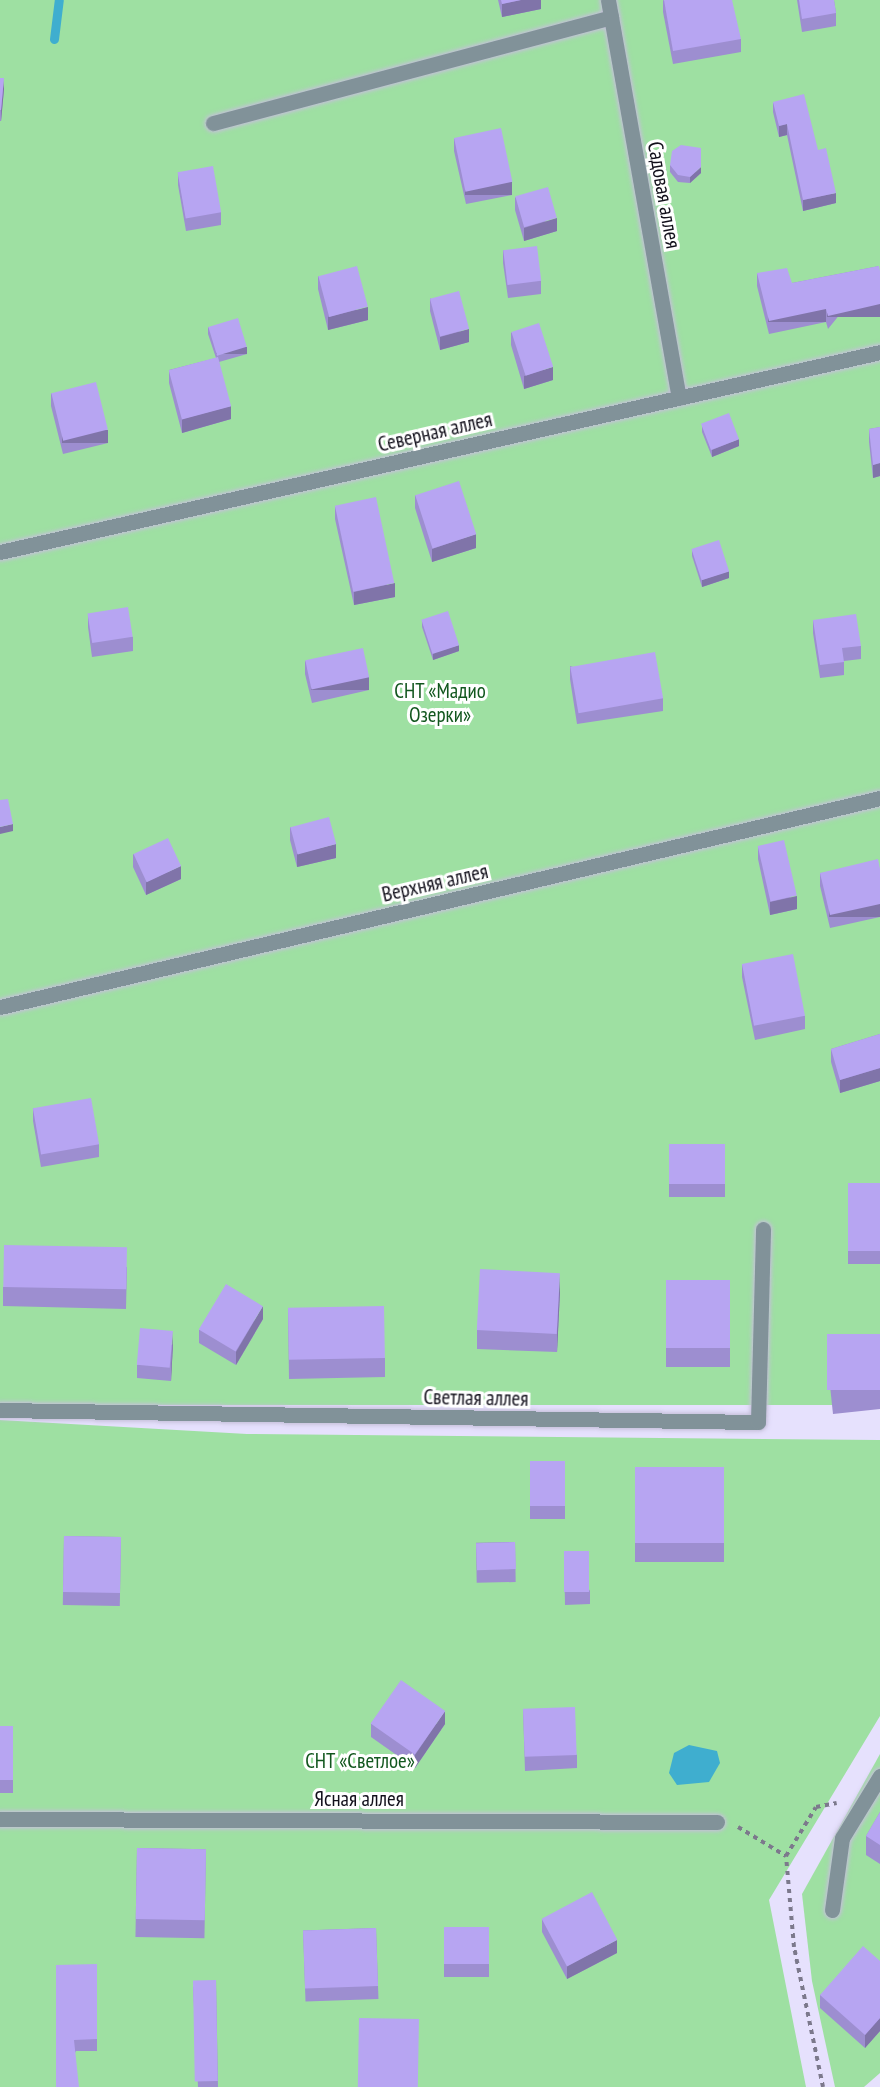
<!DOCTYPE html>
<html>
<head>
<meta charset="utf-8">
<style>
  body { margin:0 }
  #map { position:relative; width:880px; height:2087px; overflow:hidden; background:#e6e1fd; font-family:"PT Sans Narrow",sans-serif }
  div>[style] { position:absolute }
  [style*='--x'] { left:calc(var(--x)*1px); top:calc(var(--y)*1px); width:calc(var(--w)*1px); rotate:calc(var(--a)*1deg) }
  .green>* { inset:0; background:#9ee0a2; transform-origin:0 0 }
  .water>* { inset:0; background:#3faecf }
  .stream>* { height:9px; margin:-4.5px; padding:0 4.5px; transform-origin:4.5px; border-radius:4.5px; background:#3faecf }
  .path>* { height:4px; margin-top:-2px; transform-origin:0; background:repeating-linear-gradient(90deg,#7c798c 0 4.5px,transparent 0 9px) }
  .roads { filter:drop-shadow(0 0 2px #c4bfd9) drop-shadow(0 0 2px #c4bfd9) }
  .lane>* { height:15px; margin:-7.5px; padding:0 7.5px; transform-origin:7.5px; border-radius:7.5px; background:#819299 }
  .street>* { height:15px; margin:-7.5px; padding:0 7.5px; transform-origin:7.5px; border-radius:7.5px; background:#819299 }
  .wall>* { inset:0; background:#9d8ed0; transform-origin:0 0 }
  .shaded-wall>* { inset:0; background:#8074a9; transform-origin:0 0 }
  .building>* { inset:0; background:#b7a5f2; transform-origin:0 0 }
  span { translate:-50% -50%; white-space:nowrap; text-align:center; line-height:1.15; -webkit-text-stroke:6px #fff; paint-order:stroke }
  .street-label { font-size:21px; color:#110f1a }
  .park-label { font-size:21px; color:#12571e }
</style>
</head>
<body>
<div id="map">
  <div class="green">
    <i style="left:0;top:0;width:880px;height:1405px"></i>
    <i style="clip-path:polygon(0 1420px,247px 1434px,880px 1440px,880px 1716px,769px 1900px,806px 2087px,0 2087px)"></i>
    <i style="clip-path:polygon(880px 1754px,880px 2073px,864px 2087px,835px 2087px,812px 1981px,802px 1894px)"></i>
  </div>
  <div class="water">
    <i style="clip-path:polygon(689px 1745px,717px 1751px,720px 1763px,709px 1782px,677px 1785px,669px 1773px,674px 1753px)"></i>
  </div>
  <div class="stream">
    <i style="--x:54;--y:39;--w:39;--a:-83"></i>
  </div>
  <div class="path">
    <i style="--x:738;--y:1827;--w:56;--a:31.1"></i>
    <i style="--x:823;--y:2087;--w:143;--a:-101.7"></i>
    <i style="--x:794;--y:1947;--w:91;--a:-95"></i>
    <i style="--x:786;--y:1856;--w:57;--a:-58.5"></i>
    <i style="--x:816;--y:1807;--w:21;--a:-11"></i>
  </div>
  <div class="roads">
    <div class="lane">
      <i style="--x:213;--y:123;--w:412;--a:-14.9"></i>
      <i style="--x:832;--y:1910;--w:73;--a:-82.1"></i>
    </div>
    <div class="street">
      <i style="--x:608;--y:0;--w:404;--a:79.9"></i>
      <i style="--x:0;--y:552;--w:902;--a:-12.8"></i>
      <i style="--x:0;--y:1007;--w:904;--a:-13.36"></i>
      <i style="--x:0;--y:1410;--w:758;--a:0.91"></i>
      <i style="--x:758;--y:1422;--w:193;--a:-88.5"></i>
      <i style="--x:0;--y:1819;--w:717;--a:0.24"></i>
      <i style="--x:842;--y:1838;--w:73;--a:-58.5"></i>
    </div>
  </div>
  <div class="wall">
    <i style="clip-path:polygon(498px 0,541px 0,541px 9px,502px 17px)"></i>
    <i style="clip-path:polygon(663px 0,741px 39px,741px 52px,673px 64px,663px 12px)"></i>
    <i style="clip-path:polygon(797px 0,834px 0,836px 13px,836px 26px,802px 32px)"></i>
    <i style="clip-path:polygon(0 78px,4px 89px,1px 121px,0 121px)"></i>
    <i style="clip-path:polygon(773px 102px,836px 203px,803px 211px,787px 135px,779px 137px,773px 112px)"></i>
    <i style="clip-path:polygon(454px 138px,512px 195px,466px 204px,454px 151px)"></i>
    <i style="clip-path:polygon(670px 165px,701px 173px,690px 183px,678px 182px,670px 172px)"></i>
    <i style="clip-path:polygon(178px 172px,221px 212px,221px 225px,186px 231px,178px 185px)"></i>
    <i style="clip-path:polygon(515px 197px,557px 231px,524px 241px,515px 210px)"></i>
    <i style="clip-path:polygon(503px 250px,541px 281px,541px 294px,508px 298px,503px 263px)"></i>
    <i style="clip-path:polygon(879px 266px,828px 329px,826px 322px,769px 334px,757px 286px,757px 273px,792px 283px)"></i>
    <i style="clip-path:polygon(318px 276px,368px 320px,328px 330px,318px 289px)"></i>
    <i style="clip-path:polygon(430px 298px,469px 342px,440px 350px,430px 311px)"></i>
    <i style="clip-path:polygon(208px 327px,247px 354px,219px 362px,231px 419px,182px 433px,169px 383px,169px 370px,216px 358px,208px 334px)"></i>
    <i style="clip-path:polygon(511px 332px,553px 380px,524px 389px,511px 345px)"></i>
    <i style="clip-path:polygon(51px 393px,108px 443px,63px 454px,51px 406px)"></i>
    <i style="clip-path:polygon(702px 425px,739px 446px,712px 457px,702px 432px)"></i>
    <i style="clip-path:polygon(880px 427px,880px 476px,873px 478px,869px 442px,869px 429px)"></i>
    <i style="clip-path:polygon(415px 495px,476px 548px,432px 562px,415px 508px)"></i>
    <i style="clip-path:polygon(335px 506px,395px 597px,354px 605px,335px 519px)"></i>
    <i style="clip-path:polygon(692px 550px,729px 578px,702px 587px,692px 556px)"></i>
    <i style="clip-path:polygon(88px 614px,133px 637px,133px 651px,92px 657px,88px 627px)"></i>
    <i style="clip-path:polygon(422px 620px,459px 651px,433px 660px,422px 627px)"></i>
    <i style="clip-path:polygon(813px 620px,861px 646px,861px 659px,844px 661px,844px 675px,820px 678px,813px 633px)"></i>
    <i style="clip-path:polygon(305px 661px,369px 690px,312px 703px,305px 674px)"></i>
    <i style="clip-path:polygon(570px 666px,663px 698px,663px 711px,577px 724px,570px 679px)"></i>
    <i style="clip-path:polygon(290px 827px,336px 858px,297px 867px,290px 840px)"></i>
    <i style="clip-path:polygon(758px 846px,797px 909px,770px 915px,758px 859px)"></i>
    <i style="clip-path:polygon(133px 854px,181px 879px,146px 895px,133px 867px)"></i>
    <i style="clip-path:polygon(880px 869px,880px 917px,830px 928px,820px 886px,820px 873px)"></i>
    <i style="clip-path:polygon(742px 964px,805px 1016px,805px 1029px,755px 1040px,742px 977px)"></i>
    <i style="clip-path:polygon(880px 1034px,880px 1081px,840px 1093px,831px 1062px,831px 1049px)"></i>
    <i style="clip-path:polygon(33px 1108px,99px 1144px,99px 1157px,41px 1167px,33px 1121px)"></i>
    <i style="left:725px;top:1144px;width:53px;height:56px;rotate:90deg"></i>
    <i style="left:880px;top:1183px;width:81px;height:32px;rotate:90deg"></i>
    <i style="clip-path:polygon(127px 1267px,126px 1309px,3px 1306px,3px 1287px)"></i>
    <i style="left:666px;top:1280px;width:64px;height:87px"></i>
    <i style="clip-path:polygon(560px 1292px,557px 1352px,477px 1349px,477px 1330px)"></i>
    <i style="clip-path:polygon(288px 1309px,385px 1358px,385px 1377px,289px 1379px)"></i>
    <i style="clip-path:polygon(263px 1319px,236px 1365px,199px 1343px,199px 1330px)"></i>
    <i style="clip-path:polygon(880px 1334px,880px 1409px,833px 1414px,827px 1358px,827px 1339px)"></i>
    <i style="clip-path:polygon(173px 1344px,171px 1381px,137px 1378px,137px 1365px)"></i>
    <i style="left:530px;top:1461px;width:35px;height:58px"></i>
    <i style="left:635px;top:1467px;width:89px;height:95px"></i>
    <i style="left:64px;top:1536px;width:57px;height:69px;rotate:1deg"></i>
    <i style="left:515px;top:1542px;width:40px;height:39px;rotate:89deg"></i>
    <i style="clip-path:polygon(564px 1551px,590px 1591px,590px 1604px,565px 1605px)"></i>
    <i style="clip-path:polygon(523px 1709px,577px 1755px,577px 1768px,525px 1771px)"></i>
    <i style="clip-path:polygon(371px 1724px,445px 1724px,415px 1768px,371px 1737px)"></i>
    <i style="left:0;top:1726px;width:13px;height:67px"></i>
    <i style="clip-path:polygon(880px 1812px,880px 1864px,866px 1855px,866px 1836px)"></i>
    <i style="left:137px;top:1848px;width:69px;height:89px;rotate:1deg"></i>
    <i style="clip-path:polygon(542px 1919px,617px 1953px,567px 1979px,542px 1932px)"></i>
    <i style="left:444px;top:1927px;width:45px;height:50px"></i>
    <i style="left:376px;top:1928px;width:71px;height:73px;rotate:88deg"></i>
    <i style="clip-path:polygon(880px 1961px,880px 2031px,865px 2048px,820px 2008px,820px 1995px)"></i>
    <i style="clip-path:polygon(97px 1964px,97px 2051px,76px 2051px,56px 2087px)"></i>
    <i style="clip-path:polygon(216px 1980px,218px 2087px,198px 2087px,193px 1987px)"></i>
  </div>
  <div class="shaded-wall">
    <i style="clip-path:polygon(521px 0,541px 0,541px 9px,502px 17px,502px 4px)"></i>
    <i style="clip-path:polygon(4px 78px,4px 89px,1px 121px,1px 110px)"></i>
    <i style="clip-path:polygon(787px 124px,787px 135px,779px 137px,779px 126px)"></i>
    <i style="clip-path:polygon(701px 167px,701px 173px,690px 183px,690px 177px)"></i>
    <i style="left:512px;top:182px;width:13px;height:47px;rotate:90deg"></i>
    <i style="clip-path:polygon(836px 193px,836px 203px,803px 211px,803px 200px)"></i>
    <i style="clip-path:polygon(557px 218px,557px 231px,524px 241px,524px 228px)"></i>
    <i style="left:880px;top:304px;width:13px;height:53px;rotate:90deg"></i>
    <i style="clip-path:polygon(368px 307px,368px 320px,328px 330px,328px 317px)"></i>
    <i style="left:826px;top:309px;width:13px;height:58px;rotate:90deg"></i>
    <i style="clip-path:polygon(469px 329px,469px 342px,440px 350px,440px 337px)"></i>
    <i style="left:247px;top:347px;width:7px;height:31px;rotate:90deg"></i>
    <i style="clip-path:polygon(553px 367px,553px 380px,524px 389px,524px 376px)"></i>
    <i style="clip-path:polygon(231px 406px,231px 419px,182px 433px,182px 419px)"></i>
    <i style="left:108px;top:430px;width:13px;height:46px;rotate:90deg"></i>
    <i style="clip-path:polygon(739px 439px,739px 446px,712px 457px,712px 450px)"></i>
    <i style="clip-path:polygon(880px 463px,880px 476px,873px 478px,873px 465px)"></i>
    <i style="clip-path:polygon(476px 534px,476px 548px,432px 562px,432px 549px)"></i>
    <i style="clip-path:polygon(729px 571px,729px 578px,702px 587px,702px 580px)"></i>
    <i style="clip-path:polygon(395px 583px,395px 597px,354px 605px,354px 592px)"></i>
    <i style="clip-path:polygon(459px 645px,459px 651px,433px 660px,433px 653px)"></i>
    <i style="left:369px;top:677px;width:13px;height:58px;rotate:90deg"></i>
    <i style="clip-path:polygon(13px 824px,13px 831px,0 834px,0 827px)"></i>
    <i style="clip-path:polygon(336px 844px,336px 858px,297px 867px,297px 854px)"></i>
    <i style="clip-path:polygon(181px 866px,181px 879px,146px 895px,146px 882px)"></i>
    <i style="clip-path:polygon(797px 896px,797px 909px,770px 915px,770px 902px)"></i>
    <i style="left:880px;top:904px;width:13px;height:51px;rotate:90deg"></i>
    <i style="clip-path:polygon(880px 1068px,880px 1081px,840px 1093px,840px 1080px)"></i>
    <i style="clip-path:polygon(560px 1273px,560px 1292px,557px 1352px,557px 1334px)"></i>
    <i style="clip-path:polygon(263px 1306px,263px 1319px,236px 1365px,236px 1352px)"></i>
    <i style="clip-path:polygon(173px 1331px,173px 1344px,171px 1381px,171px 1368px)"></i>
    <i style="clip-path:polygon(445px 1711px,445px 1724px,415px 1768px,415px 1755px)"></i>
    <i style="clip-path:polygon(617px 1940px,617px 1953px,567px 1979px,567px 1966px)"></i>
    <i style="clip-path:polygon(880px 2018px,880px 2031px,865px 2048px,865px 2035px)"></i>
  </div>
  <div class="building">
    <i style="clip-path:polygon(501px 0,521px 0,502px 4px)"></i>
    <i style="clip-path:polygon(664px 0,732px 0,741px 39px,673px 51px)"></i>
    <i style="clip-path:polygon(799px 0,834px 0,836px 13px,802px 19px)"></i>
    <i style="clip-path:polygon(0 78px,4px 78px,1px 110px,0 110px)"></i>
    <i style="clip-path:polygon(804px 94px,818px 150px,826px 148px,836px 193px,803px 200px,787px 124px,779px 126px,773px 102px)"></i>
    <i style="left:501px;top:128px;width:55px;height:48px;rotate:78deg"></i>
    <i style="clip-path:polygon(681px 145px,701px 148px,701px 167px,690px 177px,678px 175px,670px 165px,672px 151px)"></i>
    <i style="left:213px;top:166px;width:47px;height:36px;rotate:80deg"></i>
    <i style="left:548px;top:187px;width:32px;height:34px;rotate:74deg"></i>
    <i style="left:537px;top:246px;width:35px;height:34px;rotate:83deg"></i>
    <i style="left:357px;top:266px;width:42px;height:40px;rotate:75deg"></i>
    <i style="clip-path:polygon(879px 266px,880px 271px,880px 304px,828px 316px,826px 309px,769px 321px,757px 273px,787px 268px,792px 283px)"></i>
    <i style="left:459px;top:291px;width:39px;height:30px;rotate:75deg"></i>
    <i style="left:238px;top:318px;width:30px;height:31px;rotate:73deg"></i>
    <i style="left:539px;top:323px;width:46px;height:29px;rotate:72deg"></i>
    <i style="left:218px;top:357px;width:51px;height:51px;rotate:75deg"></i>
    <i style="left:96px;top:382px;width:49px;height:46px;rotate:76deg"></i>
    <i style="left:729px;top:413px;width:28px;height:30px;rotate:69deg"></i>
    <i style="clip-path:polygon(880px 427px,880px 463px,873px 465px,869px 429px)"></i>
    <i style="left:459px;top:481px;width:56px;height:46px;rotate:72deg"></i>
    <i style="left:376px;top:497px;width:88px;height:42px;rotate:78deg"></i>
    <i style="left:719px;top:540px;width:33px;height:29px;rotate:72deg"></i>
    <i style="left:128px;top:607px;width:30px;height:41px;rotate:81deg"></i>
    <i style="left:448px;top:611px;width:36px;height:28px;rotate:72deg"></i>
    <i style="clip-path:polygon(856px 614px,861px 646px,842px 648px,844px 662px,820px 665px,813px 620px)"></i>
    <i style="left:363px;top:648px;width:30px;height:59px;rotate:78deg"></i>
    <i style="left:655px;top:652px;width:47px;height:86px;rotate:80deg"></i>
    <i style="clip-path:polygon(8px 799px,13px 824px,0 827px,0 800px)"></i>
    <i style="left:329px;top:817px;width:28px;height:40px;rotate:75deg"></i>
    <i style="left:168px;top:838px;width:31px;height:38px;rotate:65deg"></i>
    <i style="left:784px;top:840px;width:57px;height:27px;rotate:77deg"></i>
    <i style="clip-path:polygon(878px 859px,880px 869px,880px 904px,830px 915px,820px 873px)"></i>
    <i style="left:793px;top:954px;width:63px;height:52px;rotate:79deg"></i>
    <i style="clip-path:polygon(880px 1034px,880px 1068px,840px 1080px,831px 1049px)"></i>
    <i style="left:91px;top:1098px;width:47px;height:59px;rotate:80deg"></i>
    <i style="left:725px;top:1144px;width:40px;height:56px;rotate:90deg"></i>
    <i style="left:880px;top:1183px;width:68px;height:32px;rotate:90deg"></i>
    <i style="left:4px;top:1245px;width:123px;height:42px;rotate:1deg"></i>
    <i style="left:480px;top:1269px;width:80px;height:61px;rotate:3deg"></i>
    <i style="left:666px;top:1280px;width:64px;height:68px"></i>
    <i style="left:226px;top:1284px;width:43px;height:53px;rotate:31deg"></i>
    <i style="left:384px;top:1306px;width:52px;height:96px;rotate:89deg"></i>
    <i style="left:140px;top:1328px;width:33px;height:37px;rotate:5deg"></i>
    <i style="left:880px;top:1334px;width:56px;height:53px;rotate:90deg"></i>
    <i style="left:530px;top:1461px;width:35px;height:45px"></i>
    <i style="left:635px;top:1467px;width:89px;height:76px"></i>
    <i style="left:64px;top:1536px;width:57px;height:56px;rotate:1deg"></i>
    <i style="left:515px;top:1542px;width:27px;height:39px;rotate:88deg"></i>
    <i style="left:564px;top:1551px;width:25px;height:41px"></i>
    <i style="left:401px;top:1680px;width:54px;height:53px;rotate:35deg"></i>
    <i style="left:575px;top:1707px;width:48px;height:52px;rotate:88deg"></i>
    <i style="left:0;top:1726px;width:13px;height:54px"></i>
    <i style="clip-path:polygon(880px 1812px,880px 1845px,866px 1836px)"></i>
    <i style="left:137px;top:1848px;width:69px;height:71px;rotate:1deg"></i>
    <i style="left:592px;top:1892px;width:54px;height:57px;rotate:62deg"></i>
    <i style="left:444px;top:1927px;width:45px;height:37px"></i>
    <i style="left:376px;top:1928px;width:58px;height:73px;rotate:88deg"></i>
    <i style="clip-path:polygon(863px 1946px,880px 1961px,880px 2018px,865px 2035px,820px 1995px)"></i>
    <i style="clip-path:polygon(97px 1964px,97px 2039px,74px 2040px,79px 2087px,56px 2087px,56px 1965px)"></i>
    <i style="left:216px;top:1980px;width:101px;height:23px;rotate:89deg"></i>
    <i style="left:359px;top:2018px;width:60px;height:69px;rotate:1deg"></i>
  </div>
  <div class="street-label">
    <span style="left:664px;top:195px;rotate:80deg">Садовая аллея</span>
    <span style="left:435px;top:432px;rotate:-13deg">Северная аллея</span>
    <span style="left:435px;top:883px;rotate:-13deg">Верхняя аллея</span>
    <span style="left:476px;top:1398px;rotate:1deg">Светлая аллея</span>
    <span style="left:359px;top:1799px">Ясная аллея</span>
  </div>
  <div class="park-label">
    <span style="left:440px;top:703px">СНТ «Мадио<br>Озерки»</span>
    <span style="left:360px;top:1761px">СНТ «Светлое»</span>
  </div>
</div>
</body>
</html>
